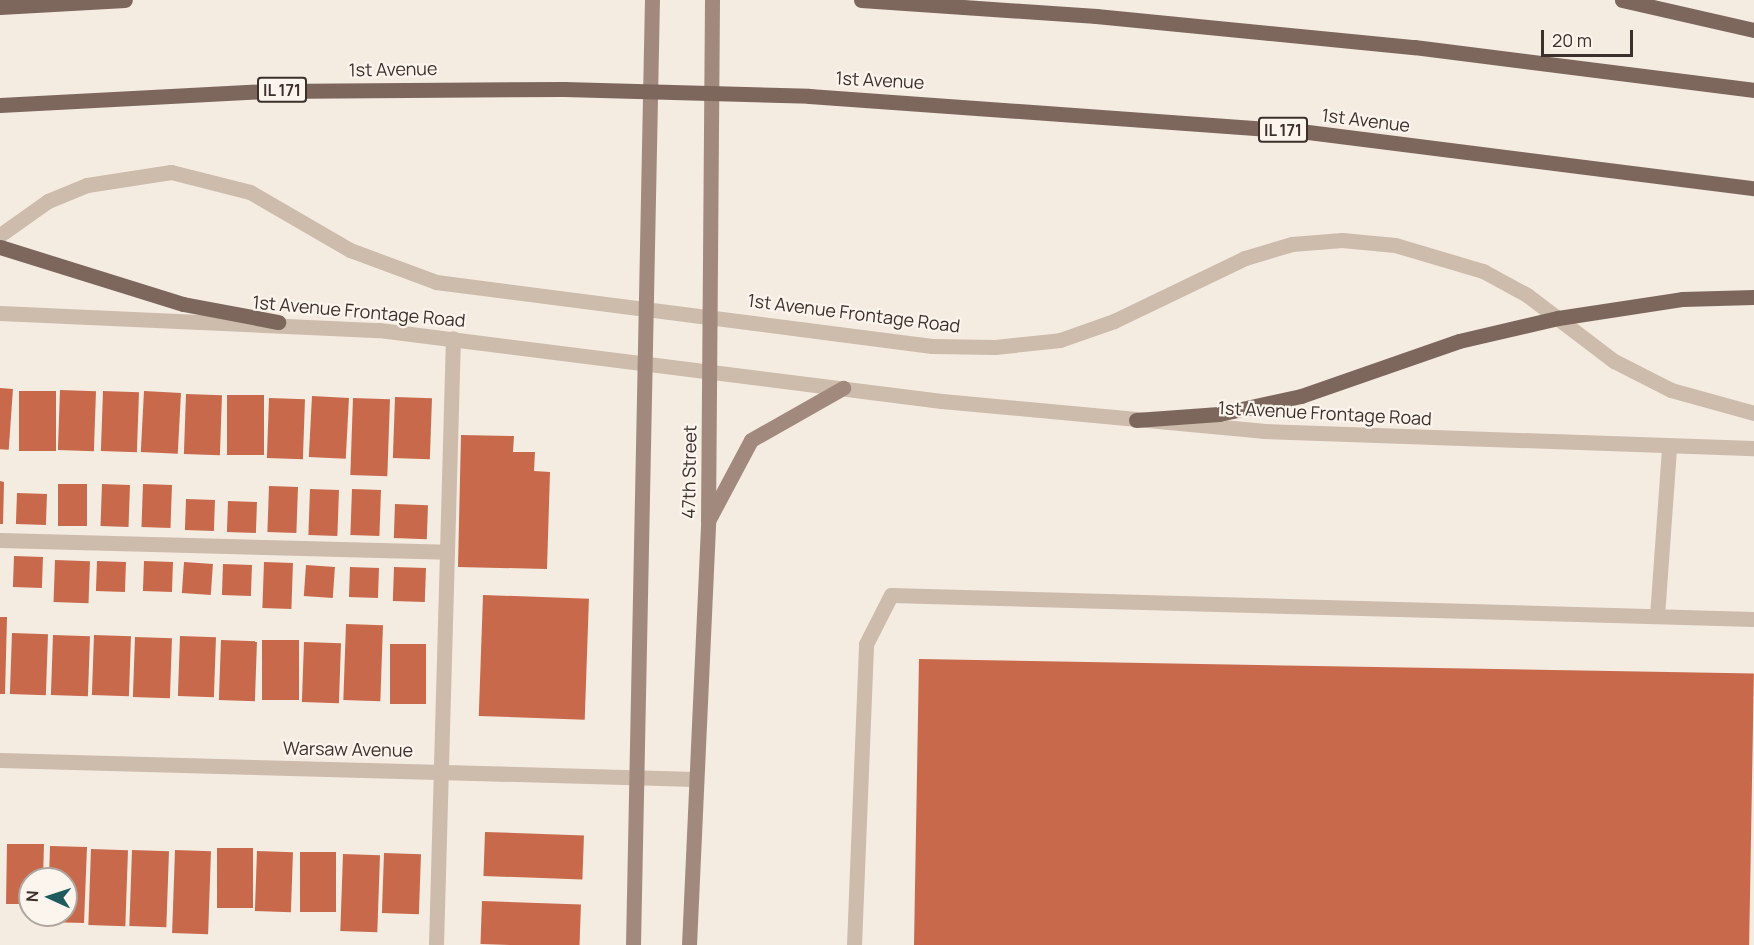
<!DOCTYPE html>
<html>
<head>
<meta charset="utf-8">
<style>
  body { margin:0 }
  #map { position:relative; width:1754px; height:945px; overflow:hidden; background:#f4ebe1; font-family:Manrope,sans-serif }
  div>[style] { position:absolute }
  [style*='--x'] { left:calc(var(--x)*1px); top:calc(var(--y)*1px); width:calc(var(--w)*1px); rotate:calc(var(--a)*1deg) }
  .building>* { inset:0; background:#c8694b; transform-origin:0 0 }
  .service>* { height:15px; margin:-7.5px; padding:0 7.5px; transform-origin:7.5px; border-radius:7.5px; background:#cdbbac }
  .minor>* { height:15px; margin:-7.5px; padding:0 7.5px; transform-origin:7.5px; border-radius:7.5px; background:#cdbbac }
  .tertiary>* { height:15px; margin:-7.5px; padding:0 7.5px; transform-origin:7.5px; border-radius:7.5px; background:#cdbbac }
  .secondary>* { height:15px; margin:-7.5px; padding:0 7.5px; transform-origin:7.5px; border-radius:7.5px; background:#a18a7d }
  .primary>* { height:15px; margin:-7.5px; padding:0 7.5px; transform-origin:7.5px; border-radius:7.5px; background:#7d675c }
  .primary-bridge>* { height:15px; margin:-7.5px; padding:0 7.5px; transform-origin:7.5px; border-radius:7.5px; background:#7d675c }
  span { translate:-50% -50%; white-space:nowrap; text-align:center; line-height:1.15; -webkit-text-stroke:4.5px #fbf5ee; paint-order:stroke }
  .shield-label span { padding:2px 4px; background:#fbf5ee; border:2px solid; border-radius:4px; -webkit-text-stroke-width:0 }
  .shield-label { font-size:16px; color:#3b302b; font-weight:700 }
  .street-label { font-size:18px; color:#3b302b }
  .north { position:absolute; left:18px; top:867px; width:60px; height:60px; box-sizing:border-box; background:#fbf5ee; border:2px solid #aea6a0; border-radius:50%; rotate:273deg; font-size:16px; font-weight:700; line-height:24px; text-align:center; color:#3b302b }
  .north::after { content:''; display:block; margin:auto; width:21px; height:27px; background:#1f5a5e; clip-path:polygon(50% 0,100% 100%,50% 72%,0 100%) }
  .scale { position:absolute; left:1541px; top:30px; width:92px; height:27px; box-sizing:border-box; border:3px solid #3b302b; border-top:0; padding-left:8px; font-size:18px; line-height:21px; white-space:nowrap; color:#3b302b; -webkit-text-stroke:4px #fbf5ee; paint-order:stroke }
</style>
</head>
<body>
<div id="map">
  <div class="building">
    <i style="left:0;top:388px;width:13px;height:61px;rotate:4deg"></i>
    <i style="left:60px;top:390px;width:36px;height:60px;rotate:2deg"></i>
    <i style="left:19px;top:391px;width:37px;height:60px"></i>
    <i style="left:103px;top:391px;width:36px;height:60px;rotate:2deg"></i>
    <i style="left:144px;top:391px;width:37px;height:61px;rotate:3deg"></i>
    <i style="left:186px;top:394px;width:36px;height:60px;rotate:2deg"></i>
    <i style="left:227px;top:395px;width:37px;height:60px"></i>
    <i style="left:312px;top:396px;width:37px;height:61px;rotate:3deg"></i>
    <i style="left:395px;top:397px;width:37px;height:61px;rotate:2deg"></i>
    <i style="left:269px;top:398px;width:36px;height:60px;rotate:2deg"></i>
    <i style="left:353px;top:398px;width:37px;height:77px;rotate:2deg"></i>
    <i style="clip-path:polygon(461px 435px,514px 436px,513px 452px,535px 452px,534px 471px,550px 472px,547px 569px,458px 567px)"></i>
    <i style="clip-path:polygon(0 481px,4px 482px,3px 524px,0 524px)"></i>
    <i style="left:58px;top:484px;width:29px;height:42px"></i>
    <i style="left:102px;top:484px;width:28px;height:42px;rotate:2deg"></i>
    <i style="left:143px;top:484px;width:29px;height:43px;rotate:2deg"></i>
    <i style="left:269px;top:486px;width:29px;height:46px;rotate:2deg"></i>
    <i style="left:310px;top:489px;width:29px;height:46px;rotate:2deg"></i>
    <i style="left:352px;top:489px;width:29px;height:46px;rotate:2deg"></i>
    <i style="left:17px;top:493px;width:30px;height:31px;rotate:2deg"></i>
    <i style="left:186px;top:499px;width:29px;height:31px;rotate:2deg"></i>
    <i style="left:228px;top:501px;width:29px;height:31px;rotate:2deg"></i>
    <i style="left:395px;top:504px;width:33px;height:34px;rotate:2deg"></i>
    <i style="left:14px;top:556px;width:29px;height:31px;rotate:2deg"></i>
    <i style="left:55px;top:560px;width:35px;height:42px;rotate:2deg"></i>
    <i style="left:97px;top:561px;width:29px;height:30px;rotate:2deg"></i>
    <i style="left:144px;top:561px;width:29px;height:30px;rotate:2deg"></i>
    <i style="left:184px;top:562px;width:29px;height:31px;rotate:4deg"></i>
    <i style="left:264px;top:562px;width:29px;height:46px;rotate:2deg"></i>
    <i style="left:223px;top:564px;width:29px;height:31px;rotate:2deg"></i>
    <i style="left:306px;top:565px;width:29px;height:31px;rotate:4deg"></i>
    <i style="left:350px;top:567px;width:29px;height:30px;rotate:2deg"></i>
    <i style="left:394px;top:567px;width:32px;height:34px;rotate:2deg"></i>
    <i style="left:483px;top:595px;width:106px;height:121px;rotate:2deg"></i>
    <i style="clip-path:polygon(0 617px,7px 617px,5px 694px,0 694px)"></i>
    <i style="left:346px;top:624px;width:37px;height:76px;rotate:2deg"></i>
    <i style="left:12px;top:633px;width:36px;height:61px;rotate:2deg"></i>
    <i style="left:53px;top:635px;width:37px;height:60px;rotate:2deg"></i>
    <i style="left:94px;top:635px;width:37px;height:60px;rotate:2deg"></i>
    <i style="left:180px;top:636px;width:36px;height:60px;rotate:2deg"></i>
    <i style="left:135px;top:637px;width:37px;height:60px;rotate:2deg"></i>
    <i style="left:221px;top:640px;width:36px;height:60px;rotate:2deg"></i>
    <i style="left:262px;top:640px;width:37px;height:60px"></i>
    <i style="left:304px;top:642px;width:37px;height:60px;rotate:2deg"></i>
    <i style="left:390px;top:644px;width:36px;height:60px"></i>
    <i style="left:919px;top:659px;width:835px;height:286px;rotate:1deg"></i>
    <i style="left:485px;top:832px;width:99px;height:44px;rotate:2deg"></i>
    <i style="clip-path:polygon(7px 844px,44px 844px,43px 879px,30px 879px,30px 904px,6px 904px)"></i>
    <i style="clip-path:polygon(50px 846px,87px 847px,84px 923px,48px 922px,48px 915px,66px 915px,66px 879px,49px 879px)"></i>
    <i style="left:217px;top:848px;width:36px;height:60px"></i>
    <i style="left:91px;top:849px;width:37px;height:76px;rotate:2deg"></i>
    <i style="left:132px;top:850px;width:37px;height:76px;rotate:2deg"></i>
    <i style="left:175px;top:850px;width:36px;height:83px;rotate:2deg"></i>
    <i style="left:257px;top:851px;width:36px;height:60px;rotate:2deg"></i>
    <i style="left:300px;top:852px;width:36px;height:60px"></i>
    <i style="left:384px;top:853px;width:37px;height:60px;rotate:2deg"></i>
    <i style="left:343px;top:854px;width:37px;height:77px;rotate:2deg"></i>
    <i style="left:482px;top:901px;width:99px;height:43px;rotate:2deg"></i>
  </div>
  <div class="service">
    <i style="--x:0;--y:540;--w:447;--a:1.5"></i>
    <i style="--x:1657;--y:616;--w:168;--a:-85.9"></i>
    <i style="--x:436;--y:945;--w:607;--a:-88.4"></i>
    <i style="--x:854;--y:945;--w:301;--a:-87.7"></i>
    <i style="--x:866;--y:644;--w:55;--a:-63"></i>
    <i style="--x:891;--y:595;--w:863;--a:1.59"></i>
  </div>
  <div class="minor">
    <i style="--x:0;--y:760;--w:696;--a:1.56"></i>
  </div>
  <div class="tertiary">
    <i style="--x:0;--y:235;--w:59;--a:-35.3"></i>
    <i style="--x:48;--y:201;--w:42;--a:-22.3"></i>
    <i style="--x:87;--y:185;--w:85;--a:-8.8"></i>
    <i style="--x:171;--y:172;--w:81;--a:14.2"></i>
    <i style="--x:250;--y:192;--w:116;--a:30.1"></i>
    <i style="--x:350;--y:250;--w:92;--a:20.4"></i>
    <i style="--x:436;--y:282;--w:500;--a:7.35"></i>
    <i style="--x:932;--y:346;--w:63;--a:0.9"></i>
    <i style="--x:995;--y:347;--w:65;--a:-6.1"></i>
    <i style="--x:1060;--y:340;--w:57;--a:-19.4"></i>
    <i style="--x:1114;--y:321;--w:145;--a:-25.7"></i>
    <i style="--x:1245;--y:258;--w:49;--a:-16.6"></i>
    <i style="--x:1292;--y:244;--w:50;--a:-4.6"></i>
    <i style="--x:1342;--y:240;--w:53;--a:5.4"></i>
    <i style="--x:1395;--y:245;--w:92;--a:16.5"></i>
    <i style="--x:1483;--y:271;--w:50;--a:28.6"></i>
    <i style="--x:1527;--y:295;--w:109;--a:37.2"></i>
    <i style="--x:1614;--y:361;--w:64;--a:27"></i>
    <i style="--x:1671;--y:390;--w:86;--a:15.5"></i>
    <i style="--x:0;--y:313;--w:379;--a:2.6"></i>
    <i style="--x:379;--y:330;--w:567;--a:7.19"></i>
    <i style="--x:942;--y:401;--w:322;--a:5.3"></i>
    <i style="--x:1263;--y:431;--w:491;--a:2"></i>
  </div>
  <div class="secondary">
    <i style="--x:709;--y:519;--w:89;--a:-62"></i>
    <i style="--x:751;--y:440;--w:106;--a:-29.5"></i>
    <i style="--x:633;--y:945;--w:945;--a:-88.85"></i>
    <i style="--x:689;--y:945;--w:424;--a:-87.4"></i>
    <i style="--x:708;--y:521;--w:521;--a:-89.56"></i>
  </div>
  <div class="primary">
    <i style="--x:861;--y:0;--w:236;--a:3.9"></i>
    <i style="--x:1096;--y:16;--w:320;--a:5.6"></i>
    <i style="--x:1414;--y:47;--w:343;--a:7.2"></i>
    <i style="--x:1622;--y:0;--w:135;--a:12.8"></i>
    <i style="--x:0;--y:7;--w:125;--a:-3.2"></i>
    <i style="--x:809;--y:96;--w:492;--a:4.1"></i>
    <i style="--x:1300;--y:131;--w:458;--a:7.2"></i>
    <i style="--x:0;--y:105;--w:270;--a:-3"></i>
    <i style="--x:270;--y:91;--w:294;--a:-0.4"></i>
    <i style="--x:0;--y:247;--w:192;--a:17.3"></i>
    <i style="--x:183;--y:304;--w:97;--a:10.7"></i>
    <i style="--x:1136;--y:420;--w:83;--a:-4.1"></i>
    <i style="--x:1219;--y:414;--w:84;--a:-12.4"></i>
    <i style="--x:1301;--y:396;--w:167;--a:-19.2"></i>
    <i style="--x:1459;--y:341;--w:102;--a:-13.1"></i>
    <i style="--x:1558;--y:318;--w:125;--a:-8.7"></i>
    <i style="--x:1682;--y:299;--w:72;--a:-1.6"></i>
  </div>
  <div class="primary-bridge">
    <i style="--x:564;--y:89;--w:245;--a:1.6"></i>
  </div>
  <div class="shield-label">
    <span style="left:282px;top:90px">IL 171</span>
    <span style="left:1283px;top:130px">IL 171</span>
  </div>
  <div class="street-label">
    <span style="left:393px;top:69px;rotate:-1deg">1st Avenue</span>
    <span style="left:880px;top:80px;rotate:3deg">1st Avenue</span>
    <span style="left:1366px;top:120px;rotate:7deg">1st Avenue</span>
    <span style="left:359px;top:311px;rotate:5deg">1st Avenue Frontage Road</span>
    <span style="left:854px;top:313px;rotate:7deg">1st Avenue Frontage Road</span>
    <span style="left:1325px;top:413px;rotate:3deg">1st Avenue Frontage Road</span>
    <span style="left:689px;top:472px;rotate:-89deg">47th Street</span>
    <span style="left:348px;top:749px;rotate:1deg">Warsaw Avenue</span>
  </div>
  <div class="north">N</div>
  <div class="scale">20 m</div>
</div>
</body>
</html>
